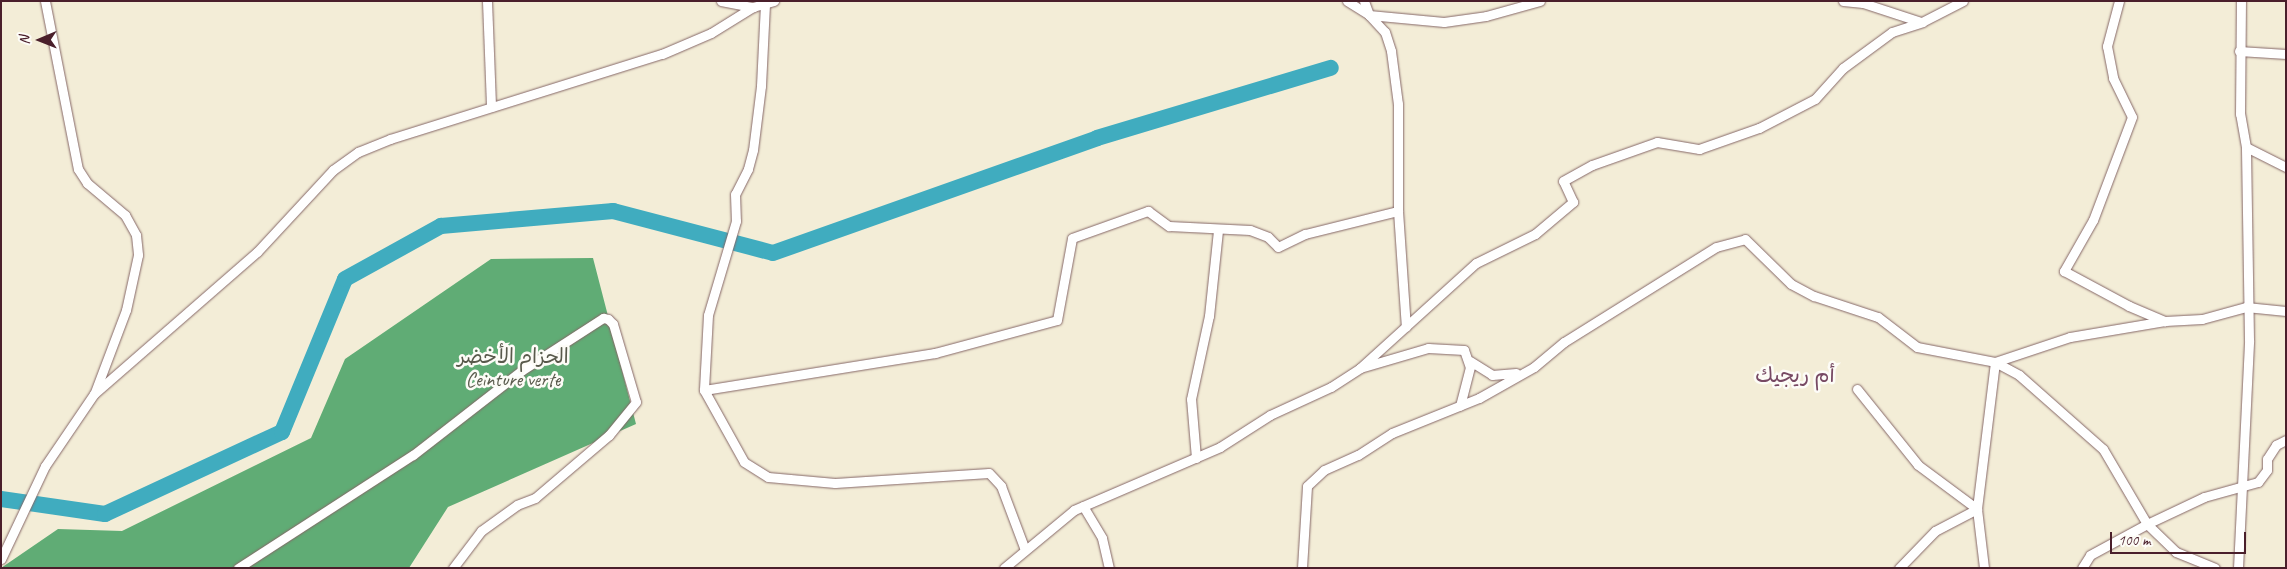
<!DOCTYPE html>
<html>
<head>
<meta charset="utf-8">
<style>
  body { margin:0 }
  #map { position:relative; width:2287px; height:569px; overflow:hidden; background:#f3edd7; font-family:Caveat,"Playpen Sans Arabic",sans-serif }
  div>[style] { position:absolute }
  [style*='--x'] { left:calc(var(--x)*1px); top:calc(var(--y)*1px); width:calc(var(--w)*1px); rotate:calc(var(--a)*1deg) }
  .forest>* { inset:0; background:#60ac75 }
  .river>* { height:16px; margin:-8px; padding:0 8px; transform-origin:8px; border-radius:8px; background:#40acbf }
  .roads { filter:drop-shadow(0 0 1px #856767) drop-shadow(0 0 1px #856767) }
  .street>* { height:9px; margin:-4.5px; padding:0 4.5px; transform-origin:4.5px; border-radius:4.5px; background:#fff }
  span { translate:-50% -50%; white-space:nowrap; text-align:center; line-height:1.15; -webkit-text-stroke:5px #fdfcf7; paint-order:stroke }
  .park-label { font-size:20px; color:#595a4c }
  .neighbourhood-label { font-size:21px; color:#774963 }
  .frame { position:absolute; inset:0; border:2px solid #4a1f2b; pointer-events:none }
  .north { position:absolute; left:15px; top:15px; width:50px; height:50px; -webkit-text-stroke:4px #fdfcf7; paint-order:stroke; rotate:269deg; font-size:14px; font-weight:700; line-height:20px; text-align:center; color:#4a1f2b }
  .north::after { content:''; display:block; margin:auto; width:18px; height:22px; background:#4a1f2b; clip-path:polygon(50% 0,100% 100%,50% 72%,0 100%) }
  .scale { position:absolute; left:2110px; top:532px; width:136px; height:22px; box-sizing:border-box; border:2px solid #4a1f2b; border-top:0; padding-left:6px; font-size:15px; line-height:18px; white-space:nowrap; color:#4a1f2b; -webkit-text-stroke:4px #fdfcf7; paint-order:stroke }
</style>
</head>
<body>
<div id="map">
  <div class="forest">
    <i style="clip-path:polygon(593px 258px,636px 424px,448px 507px,409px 568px,1px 568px,58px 529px,122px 531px,311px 438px,345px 359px,491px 259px)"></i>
  </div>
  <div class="river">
    <i style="--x:1;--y:499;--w:105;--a:8.2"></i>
    <i style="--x:105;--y:514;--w:195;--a:-24.9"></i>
    <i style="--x:282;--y:432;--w:165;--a:-67.6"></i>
    <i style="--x:345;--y:279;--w:110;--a:-28.9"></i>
    <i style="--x:441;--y:226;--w:173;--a:-5"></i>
    <i style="--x:613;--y:211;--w:165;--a:14.7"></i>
    <i style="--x:773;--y:253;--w:344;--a:-19.5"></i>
    <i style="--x:1097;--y:138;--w:244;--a:-16.7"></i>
  </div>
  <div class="roads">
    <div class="street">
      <i style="--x:45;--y:1;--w:171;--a:78.9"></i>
      <i style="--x:78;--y:169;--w:17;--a:57"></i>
      <i style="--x:87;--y:183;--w:50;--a:40.1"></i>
      <i style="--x:125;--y:215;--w:23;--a:61"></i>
      <i style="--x:136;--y:235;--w:20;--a:84"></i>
      <i style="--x:138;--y:255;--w:56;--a:102.3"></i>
      <i style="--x:126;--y:310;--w:88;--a:110.7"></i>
      <i style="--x:487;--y:1;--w:106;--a:87.8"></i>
      <i style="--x:721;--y:1;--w:33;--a:11"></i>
      <i style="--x:1347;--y:1;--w:26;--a:32"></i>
      <i style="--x:1369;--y:15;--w:75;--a:5.3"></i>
      <i style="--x:1444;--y:22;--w:42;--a:-8.1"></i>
      <i style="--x:1486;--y:16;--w:56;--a:-15.5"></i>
      <i style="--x:1364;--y:1;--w:15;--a:70"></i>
      <i style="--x:1369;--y:15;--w:23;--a:47"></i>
      <i style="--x:1385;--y:32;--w:20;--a:72"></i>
      <i style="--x:1391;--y:51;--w:53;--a:82.5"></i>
      <i style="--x:1398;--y:104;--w:107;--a:90"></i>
      <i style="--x:1398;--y:211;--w:116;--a:86.1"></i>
      <i style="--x:1843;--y:1;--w:20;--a:6"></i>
      <i style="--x:1863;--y:3;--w:61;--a:18.1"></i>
      <i style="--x:2119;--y:1;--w:47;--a:104.9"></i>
      <i style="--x:2107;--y:46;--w:33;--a:79"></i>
      <i style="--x:2113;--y:78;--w:43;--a:64"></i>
      <i style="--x:2132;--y:117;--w:110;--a:110.7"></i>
      <i style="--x:2093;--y:220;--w:59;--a:119.6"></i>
      <i style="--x:2064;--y:271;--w:74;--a:28.3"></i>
      <i style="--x:2129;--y:306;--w:39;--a:23"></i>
      <i style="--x:765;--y:4;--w:82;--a:92.8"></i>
      <i style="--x:761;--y:86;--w:64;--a:97.1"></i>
      <i style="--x:753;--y:150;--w:20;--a:105"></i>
      <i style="--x:748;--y:169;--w:28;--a:117"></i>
      <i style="--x:735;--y:194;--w:27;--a:88"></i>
      <i style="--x:736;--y:221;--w:98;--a:106.6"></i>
      <i style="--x:708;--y:315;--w:75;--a:93.1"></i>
      <i style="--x:704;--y:390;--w:82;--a:60.9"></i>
      <i style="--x:744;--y:462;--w:28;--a:32"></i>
      <i style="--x:768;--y:477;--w:67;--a:5.1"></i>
      <i style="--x:835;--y:483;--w:154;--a:-3.7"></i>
      <i style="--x:989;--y:473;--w:18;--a:47"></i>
      <i style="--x:1001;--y:486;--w:68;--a:69.4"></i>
      <i style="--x:2239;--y:51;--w:47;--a:3.7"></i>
      <i style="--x:2246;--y:147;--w:45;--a:26.6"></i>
      <i style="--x:1470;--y:361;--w:26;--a:32"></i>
      <i style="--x:1492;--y:375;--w:24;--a:-5"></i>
      <i style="--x:1995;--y:362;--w:27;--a:28"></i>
      <i style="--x:2019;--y:375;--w:112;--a:41.4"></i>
      <i style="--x:2103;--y:449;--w:87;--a:59.6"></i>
      <i style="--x:2147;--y:524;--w:40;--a:44"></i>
      <i style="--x:2176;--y:552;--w:42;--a:22.3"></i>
      <i style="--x:1995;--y:362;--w:79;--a:-18.4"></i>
      <i style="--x:2070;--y:337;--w:96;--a:-9.6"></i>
      <i style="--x:2165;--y:321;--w:37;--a:-3"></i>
      <i style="--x:2202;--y:319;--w:46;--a:-15.3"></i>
      <i style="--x:2246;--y:307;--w:40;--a:5.7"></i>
      <i style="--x:1360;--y:368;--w:71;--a:-16.4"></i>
      <i style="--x:1428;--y:348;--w:36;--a:3"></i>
      <i style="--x:1464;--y:350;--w:18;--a:71"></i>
      <i style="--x:1470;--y:367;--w:40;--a:104.4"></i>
      <i style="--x:1857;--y:389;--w:97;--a:51.2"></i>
      <i style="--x:1918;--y:465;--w:74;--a:36.7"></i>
      <i style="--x:1977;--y:509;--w:47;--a:152.4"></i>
      <i style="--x:1935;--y:531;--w:52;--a:134.2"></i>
      <i style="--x:704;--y:390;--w:234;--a:-9.1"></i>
      <i style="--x:935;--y:353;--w:126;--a:-15.1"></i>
      <i style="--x:1057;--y:320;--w:83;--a:-79.6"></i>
      <i style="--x:1072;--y:238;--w:81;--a:-19.6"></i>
      <i style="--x:1148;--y:211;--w:26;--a:36"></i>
      <i style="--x:1169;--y:226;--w:81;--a:2.8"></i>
      <i style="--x:1250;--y:230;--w:19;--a:21"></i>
      <i style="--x:1268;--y:237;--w:14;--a:45"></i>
      <i style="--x:1278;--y:247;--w:30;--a:-26"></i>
      <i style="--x:1305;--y:234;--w:96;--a:-13.9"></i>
      <i style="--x:1196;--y:458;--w:59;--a:-94.8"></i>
      <i style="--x:1191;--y:399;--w:85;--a:-77.8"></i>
      <i style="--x:1209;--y:316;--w:86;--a:-84"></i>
      <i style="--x:1083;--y:506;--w:37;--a:59"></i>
      <i style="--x:1102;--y:538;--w:31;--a:77"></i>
      <i style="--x:1;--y:559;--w:103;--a:-64.7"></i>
      <i style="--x:45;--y:466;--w:87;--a:-55.8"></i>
      <i style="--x:94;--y:394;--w:216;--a:-41.1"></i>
      <i style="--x:257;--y:252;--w:112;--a:-47.2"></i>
      <i style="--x:333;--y:170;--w:31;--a:-36"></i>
      <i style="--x:358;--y:152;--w:35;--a:-22"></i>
      <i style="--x:390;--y:139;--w:285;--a:-17.4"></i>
      <i style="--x:662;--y:54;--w:53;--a:-23.2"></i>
      <i style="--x:711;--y:33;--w:49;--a:-31.8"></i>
      <i style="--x:753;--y:7;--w:22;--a:-16"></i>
      <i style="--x:238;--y:568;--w:208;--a:-32.9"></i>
      <i style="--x:413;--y:455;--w:137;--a:-37.9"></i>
      <i style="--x:521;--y:371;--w:98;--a:-32.9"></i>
      <i style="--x:603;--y:318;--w:5;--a:11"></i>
      <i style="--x:608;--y:319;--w:7;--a:45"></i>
      <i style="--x:613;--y:324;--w:81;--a:73.6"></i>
      <i style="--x:636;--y:402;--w:43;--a:129.3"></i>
      <i style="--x:609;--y:435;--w:97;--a:139.6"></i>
      <i style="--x:535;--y:498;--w:19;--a:159"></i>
      <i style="--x:517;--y:505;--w:44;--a:144.2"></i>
      <i style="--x:481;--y:531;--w:46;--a:127.1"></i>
      <i style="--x:1004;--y:568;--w:91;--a:-39.6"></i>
      <i style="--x:1074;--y:510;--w:159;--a:-23.3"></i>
      <i style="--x:1220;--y:447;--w:59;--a:-32.6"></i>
      <i style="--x:1270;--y:415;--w:67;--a:-24.7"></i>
      <i style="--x:1331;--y:387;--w:35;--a:-33"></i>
      <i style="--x:1360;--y:368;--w:156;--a:-42.2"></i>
      <i style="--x:1476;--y:263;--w:66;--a:-26.2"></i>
      <i style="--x:1535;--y:234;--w:50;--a:-40.1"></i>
      <i style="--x:1573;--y:202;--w:23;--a:-115"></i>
      <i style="--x:1563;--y:181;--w:33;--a:-29"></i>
      <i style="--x:1592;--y:165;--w:69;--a:-19.5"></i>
      <i style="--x:1657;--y:142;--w:43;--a:9.5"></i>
      <i style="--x:1699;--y:149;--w:64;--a:-19.3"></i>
      <i style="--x:1759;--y:128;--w:63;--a:-27.4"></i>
      <i style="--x:1815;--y:99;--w:42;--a:-47.9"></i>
      <i style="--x:1843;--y:68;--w:61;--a:-36.3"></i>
      <i style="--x:1892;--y:32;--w:32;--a:-18"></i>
      <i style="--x:1922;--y:22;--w:46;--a:-27.1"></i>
      <i style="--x:1302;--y:568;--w:82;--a:-86.5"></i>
      <i style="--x:1307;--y:486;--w:23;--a:-43"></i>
      <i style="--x:1324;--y:470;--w:37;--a:-24"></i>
      <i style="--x:1358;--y:455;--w:40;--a:-32.9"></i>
      <i style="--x:1392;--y:433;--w:94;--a:-21.9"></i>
      <i style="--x:1479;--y:398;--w:63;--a:-29.4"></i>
      <i style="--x:1534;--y:367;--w:39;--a:-40"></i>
      <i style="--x:1564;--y:342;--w:179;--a:-32"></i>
      <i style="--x:1716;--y:247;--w:30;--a:-15"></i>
      <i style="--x:1745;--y:239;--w:64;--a:44.4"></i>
      <i style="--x:1791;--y:284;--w:26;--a:28"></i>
      <i style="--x:1814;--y:296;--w:67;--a:18.2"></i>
      <i style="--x:1878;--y:317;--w:49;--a:37.6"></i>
      <i style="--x:1917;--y:347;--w:79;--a:10.9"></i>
      <i style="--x:1995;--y:362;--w:148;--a:97"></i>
      <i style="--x:1977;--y:509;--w:59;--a:83.2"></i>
      <i style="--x:2082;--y:568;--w:15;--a:-58"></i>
      <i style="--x:2090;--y:555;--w:65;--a:-28.5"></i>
      <i style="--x:2147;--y:524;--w:63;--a:-25.3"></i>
      <i style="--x:2204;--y:497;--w:56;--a:-15.5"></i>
      <i style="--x:2258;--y:482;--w:15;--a:-53"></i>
      <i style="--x:2267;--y:470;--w:11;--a:-90"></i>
      <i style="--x:2267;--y:459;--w:17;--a:-57"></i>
      <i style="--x:2276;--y:445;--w:11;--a:-27"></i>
      <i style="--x:2238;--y:568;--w:228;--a:-87.2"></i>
      <i style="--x:2249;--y:340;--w:193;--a:-90.9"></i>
      <i style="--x:2246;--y:147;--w:34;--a:-100"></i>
      <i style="--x:2240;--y:114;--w:113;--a:-89.5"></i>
    </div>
  </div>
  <div class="park-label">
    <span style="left:513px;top:368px">الحزام الأخضر<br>Ceinture verte</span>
  </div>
  <div class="neighbourhood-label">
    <span style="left:1795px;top:375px">أم ريجيك</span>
  </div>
  <div class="frame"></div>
  <div class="north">N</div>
  <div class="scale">100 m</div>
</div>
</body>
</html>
